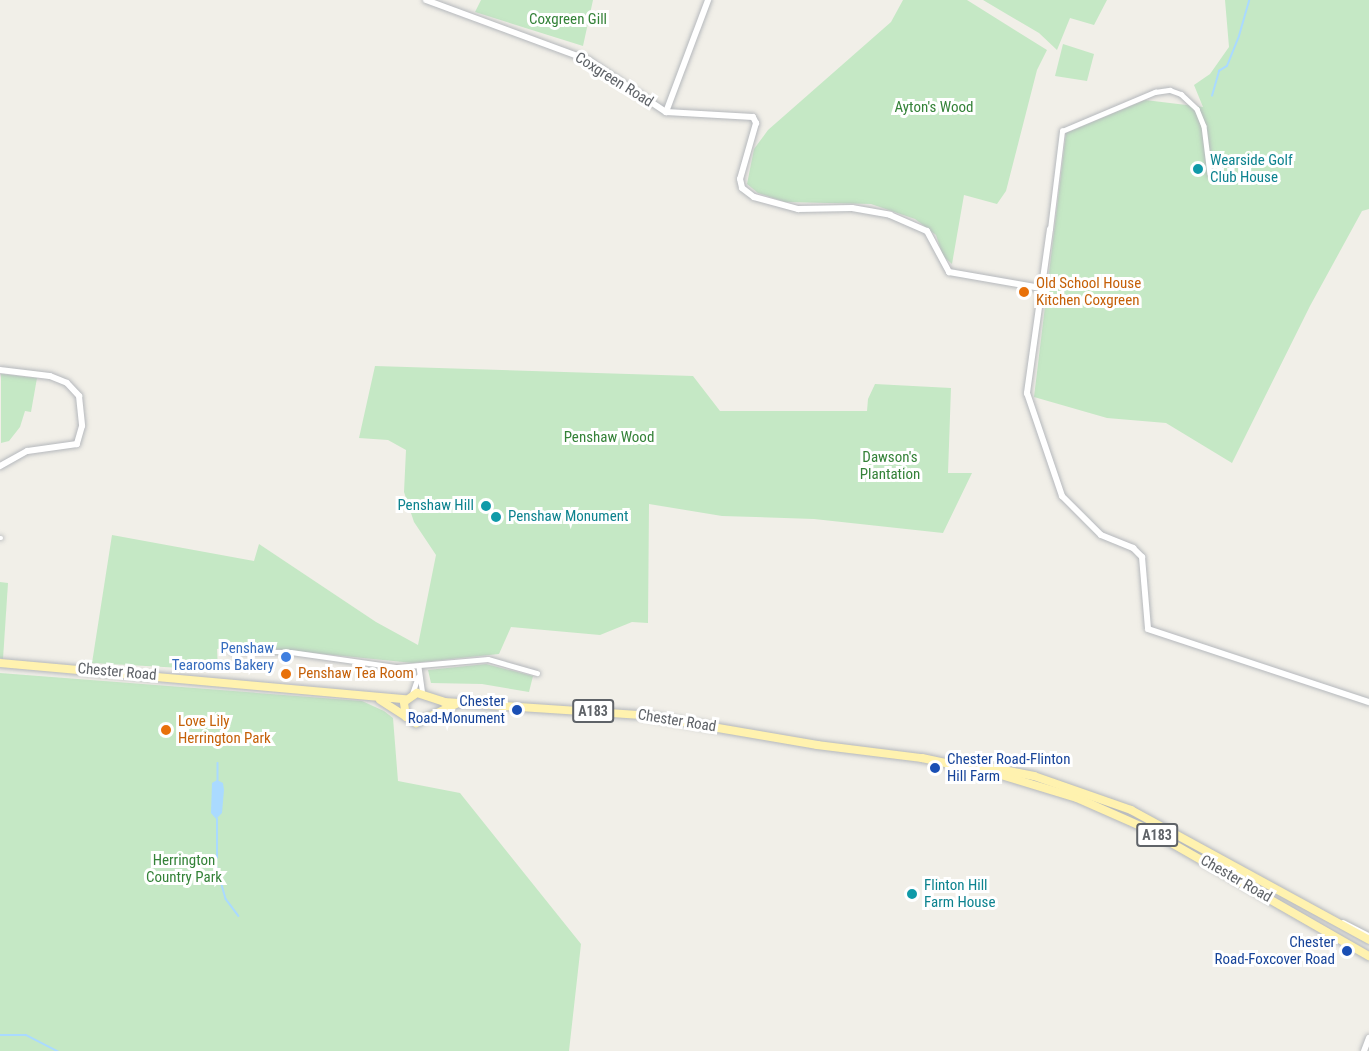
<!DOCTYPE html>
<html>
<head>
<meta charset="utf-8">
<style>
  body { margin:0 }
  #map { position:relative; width:1369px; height:1051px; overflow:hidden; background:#f1efe8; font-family:"Roboto Condensed",sans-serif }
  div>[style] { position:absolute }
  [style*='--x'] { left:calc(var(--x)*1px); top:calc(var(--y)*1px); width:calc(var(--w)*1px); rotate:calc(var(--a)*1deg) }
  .green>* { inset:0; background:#c5e8c5 }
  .water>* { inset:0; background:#aadaff }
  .stream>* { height:1.5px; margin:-0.75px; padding:0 0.75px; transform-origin:0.75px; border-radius:0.75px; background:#aadaff }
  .roads { filter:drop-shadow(0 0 2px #b5b8bc) drop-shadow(0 0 2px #b5b8bc) }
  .minor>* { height:4.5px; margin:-2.25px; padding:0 2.25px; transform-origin:2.25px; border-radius:2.25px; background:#fff }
  .tertiary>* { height:6px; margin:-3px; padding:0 3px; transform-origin:3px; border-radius:3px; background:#fff }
  .primary>* { height:8px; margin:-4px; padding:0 4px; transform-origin:4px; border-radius:4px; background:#fff2af }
  .dots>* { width:16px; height:16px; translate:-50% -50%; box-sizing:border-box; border:3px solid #fff; border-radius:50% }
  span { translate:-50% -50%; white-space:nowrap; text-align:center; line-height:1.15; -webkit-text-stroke:6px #fff; paint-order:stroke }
  .shield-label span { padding:2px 4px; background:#fff; border:2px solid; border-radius:4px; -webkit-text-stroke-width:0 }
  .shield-label { font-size:14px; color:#5f6368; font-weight:700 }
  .park-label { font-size:15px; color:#348238 }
  .street-label { font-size:15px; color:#5f6368 }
  .culture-label { font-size:15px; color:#0d838f }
  .left { translate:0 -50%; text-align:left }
  .right { translate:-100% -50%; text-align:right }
  .food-label { font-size:15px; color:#c56008 }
  .shop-label { font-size:15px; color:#366cbe }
  .transit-label { font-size:15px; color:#164399 }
</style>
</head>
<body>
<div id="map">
  <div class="green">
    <i style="clip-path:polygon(481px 0,593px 0,583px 46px,475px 12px)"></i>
    <i style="clip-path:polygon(903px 0,967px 0,1047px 50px,1037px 70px,1006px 191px,997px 204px,964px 195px,952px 264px,943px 256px,936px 235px,915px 219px,871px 204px,785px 202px,758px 193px,747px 184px,754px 149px,768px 130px,891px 22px)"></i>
    <i style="clip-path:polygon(983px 0,1107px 0,1094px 25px,1070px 18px,1057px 50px,1039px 33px)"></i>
    <i style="clip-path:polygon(1225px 0,1369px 0,1369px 209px,1362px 211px,1310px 306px,1232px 463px,1166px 423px,1107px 418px,1034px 397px,1066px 133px,1145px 100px,1203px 107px,1194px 85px,1210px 74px,1229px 47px)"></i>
    <i style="clip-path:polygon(1063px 44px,1094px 54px,1087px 81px,1055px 76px)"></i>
    <i style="clip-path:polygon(375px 366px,693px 376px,720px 411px,867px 411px,868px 399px,875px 384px,951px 388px,948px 473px,972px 473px,943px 533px,814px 519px,722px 516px,649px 504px,648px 623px,632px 622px,600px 635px,511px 627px,499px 654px,413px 663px,244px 646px,217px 649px,218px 670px,92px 663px,112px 535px,254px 561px,259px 544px,376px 622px,418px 645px,436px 555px,414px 522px,404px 492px,406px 450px,388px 440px,359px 438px)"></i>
    <i style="clip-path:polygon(1px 374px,37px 378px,31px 412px,25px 411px,20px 427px,9px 441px,1px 443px)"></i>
    <i style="clip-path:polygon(0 582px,8px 583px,3px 659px,0 658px)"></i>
    <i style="clip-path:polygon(486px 664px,533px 676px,529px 692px,482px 684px,431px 683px,428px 670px)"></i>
    <i style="clip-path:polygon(0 673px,362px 701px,384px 711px,393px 718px,398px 781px,460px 793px,581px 944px,569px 1051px,0 1051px)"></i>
  </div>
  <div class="water">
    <i style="clip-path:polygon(217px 780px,223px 783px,224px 790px,222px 813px,216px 819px,211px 813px,212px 783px)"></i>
  </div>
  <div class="stream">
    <i style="--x:1212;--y:96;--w:26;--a:-74"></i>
    <i style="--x:1219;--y:71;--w:9;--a:-32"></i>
    <i style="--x:1227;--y:66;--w:32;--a:-68"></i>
    <i style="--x:1239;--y:36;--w:37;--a:-74"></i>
    <i style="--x:218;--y:763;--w:17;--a:90"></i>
    <i style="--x:217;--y:858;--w:39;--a:-90"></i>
    <i style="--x:216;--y:864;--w:36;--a:74"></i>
    <i style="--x:226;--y:899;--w:21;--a:53"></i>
    <i style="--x:0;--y:1035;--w:26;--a:0"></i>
    <i style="--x:26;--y:1035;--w:36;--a:27"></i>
  </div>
  <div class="roads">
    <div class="minor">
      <i style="--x:1050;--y:229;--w:99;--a:-83"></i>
      <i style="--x:1062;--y:131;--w:101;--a:-22.8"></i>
      <i style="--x:1155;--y:92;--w:15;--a:-8"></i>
      <i style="--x:1170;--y:90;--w:12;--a:20"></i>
      <i style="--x:1181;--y:94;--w:22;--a:43"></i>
      <i style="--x:1197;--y:109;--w:18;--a:68"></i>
      <i style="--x:1204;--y:126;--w:48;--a:82.9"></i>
      <i style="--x:0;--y:538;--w:1;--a:0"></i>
      <i style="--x:231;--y:652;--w:60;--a:0"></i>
      <i style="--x:291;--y:652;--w:107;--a:8.1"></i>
      <i style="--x:397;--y:667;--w:91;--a:-5"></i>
      <i style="--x:488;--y:659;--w:51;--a:15.9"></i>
      <i style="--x:419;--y:667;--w:27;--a:82"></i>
      <i style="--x:412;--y:694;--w:18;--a:-71"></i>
      <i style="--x:1343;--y:922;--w:29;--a:27"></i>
    </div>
    <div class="tertiary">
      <i style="--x:426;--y:0;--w:173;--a:20.3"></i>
      <i style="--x:588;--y:60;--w:94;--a:33.7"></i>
      <i style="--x:666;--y:112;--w:87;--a:3.3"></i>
      <i style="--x:753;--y:117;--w:7;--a:63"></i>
      <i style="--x:756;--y:123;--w:58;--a:105.9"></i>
      <i style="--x:740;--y:179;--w:9;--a:77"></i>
      <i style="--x:742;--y:188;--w:15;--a:37"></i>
      <i style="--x:754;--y:197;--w:46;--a:15.3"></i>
      <i style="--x:798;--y:209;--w:54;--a:-1.1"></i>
      <i style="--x:852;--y:208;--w:39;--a:10"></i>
      <i style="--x:890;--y:215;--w:40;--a:23.4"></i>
      <i style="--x:927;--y:231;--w:47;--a:61.8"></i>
      <i style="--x:949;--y:272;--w:93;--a:9.9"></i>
      <i style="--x:666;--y:112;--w:120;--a:-69.4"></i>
      <i style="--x:1050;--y:229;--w:166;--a:98"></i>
      <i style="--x:1027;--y:393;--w:109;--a:71.2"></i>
      <i style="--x:1062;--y:496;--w:55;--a:45"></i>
      <i style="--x:1101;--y:535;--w:35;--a:22"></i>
      <i style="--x:1133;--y:548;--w:13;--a:45"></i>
      <i style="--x:1142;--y:557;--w:72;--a:85.2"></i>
      <i style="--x:1148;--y:629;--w:233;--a:18.3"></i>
      <i style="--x:0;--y:370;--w:50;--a:6.8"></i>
      <i style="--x:50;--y:376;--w:18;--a:22"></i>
      <i style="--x:67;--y:383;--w:18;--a:47"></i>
      <i style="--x:79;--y:396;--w:30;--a:84"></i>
      <i style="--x:82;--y:426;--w:19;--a:106"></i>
      <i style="--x:77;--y:444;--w:50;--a:172"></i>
      <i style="--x:27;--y:451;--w:31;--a:151"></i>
      <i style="--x:1364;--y:1051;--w:14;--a:-69"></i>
    </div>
    <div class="primary">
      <i style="--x:0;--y:663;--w:407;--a:5.1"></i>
      <i style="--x:380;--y:700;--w:43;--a:32.6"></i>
      <i style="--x:416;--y:723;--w:47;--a:-25.5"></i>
      <i style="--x:406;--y:717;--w:15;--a:-98"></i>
      <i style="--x:404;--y:702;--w:16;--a:-35"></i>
      <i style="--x:417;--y:693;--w:28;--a:18"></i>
      <i style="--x:444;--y:702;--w:198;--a:3.8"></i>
      <i style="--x:642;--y:715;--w:178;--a:9.7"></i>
      <i style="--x:817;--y:745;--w:106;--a:7.1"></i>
      <i style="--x:922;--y:758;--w:81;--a:12.1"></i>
      <i style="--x:1001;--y:775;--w:79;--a:16.8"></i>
      <i style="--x:1077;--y:798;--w:77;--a:23.9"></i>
      <i style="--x:1147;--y:829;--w:256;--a:29.8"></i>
      <i style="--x:988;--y:767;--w:47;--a:11.1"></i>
      <i style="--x:1034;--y:776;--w:103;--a:19.3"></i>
      <i style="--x:1131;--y:810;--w:271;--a:28.6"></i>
    </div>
  </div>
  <div class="dots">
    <i style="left:1198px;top:169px;background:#0f9aa8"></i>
    <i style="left:1024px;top:292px;background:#e8710a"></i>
    <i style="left:486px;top:506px;background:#0f9aa8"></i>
    <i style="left:496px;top:517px;background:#0f9aa8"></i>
    <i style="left:286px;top:657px;background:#3f7fe0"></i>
    <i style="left:286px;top:674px;background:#e8710a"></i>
    <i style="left:517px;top:710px;background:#1a4fb4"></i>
    <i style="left:166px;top:730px;background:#e8710a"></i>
    <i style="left:935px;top:768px;background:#1a4fb4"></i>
    <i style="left:912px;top:894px;background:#0f9aa8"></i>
    <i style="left:1347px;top:951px;background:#1a4fb4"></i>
  </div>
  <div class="shield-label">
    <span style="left:593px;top:711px">A183</span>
    <span style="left:1157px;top:835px">A183</span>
  </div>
  <div class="park-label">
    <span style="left:568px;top:20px">Coxgreen Gill</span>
    <span style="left:934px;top:108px">Ayton's Wood</span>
    <span style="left:609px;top:438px">Penshaw Wood</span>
    <span style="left:890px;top:466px">Dawson's<br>Plantation</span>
    <span style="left:184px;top:869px">Herrington<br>Country Park</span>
  </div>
  <div class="street-label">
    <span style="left:614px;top:80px;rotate:32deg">Coxgreen Road</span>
    <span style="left:117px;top:672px;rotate:5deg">Chester Road</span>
    <span style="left:677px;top:721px;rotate:9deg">Chester Road</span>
    <span style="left:1236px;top:879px;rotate:30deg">Chester Road</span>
  </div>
  <div class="culture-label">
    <span class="left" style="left:1210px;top:169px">Wearside Golf<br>Club House</span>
    <span class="right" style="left:474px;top:506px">Penshaw Hill</span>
    <span class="left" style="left:508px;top:517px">Penshaw Monument</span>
    <span class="left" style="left:924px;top:894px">Flinton Hill<br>Farm House</span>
  </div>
  <div class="food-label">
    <span class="left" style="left:1036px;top:292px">Old School House<br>Kitchen Coxgreen</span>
    <span class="left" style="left:298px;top:674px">Penshaw Tea Room</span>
    <span class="left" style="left:178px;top:730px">Love Lily<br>Herrington Park</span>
  </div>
  <div class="shop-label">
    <span class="right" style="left:274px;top:657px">Penshaw<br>Tearooms Bakery</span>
  </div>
  <div class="transit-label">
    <span class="right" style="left:505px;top:710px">Chester<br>Road-Monument</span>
    <span class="left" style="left:947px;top:768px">Chester Road-Flinton<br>Hill Farm</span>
    <span class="right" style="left:1335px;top:951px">Chester<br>Road-Foxcover Road</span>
  </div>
</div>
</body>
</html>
